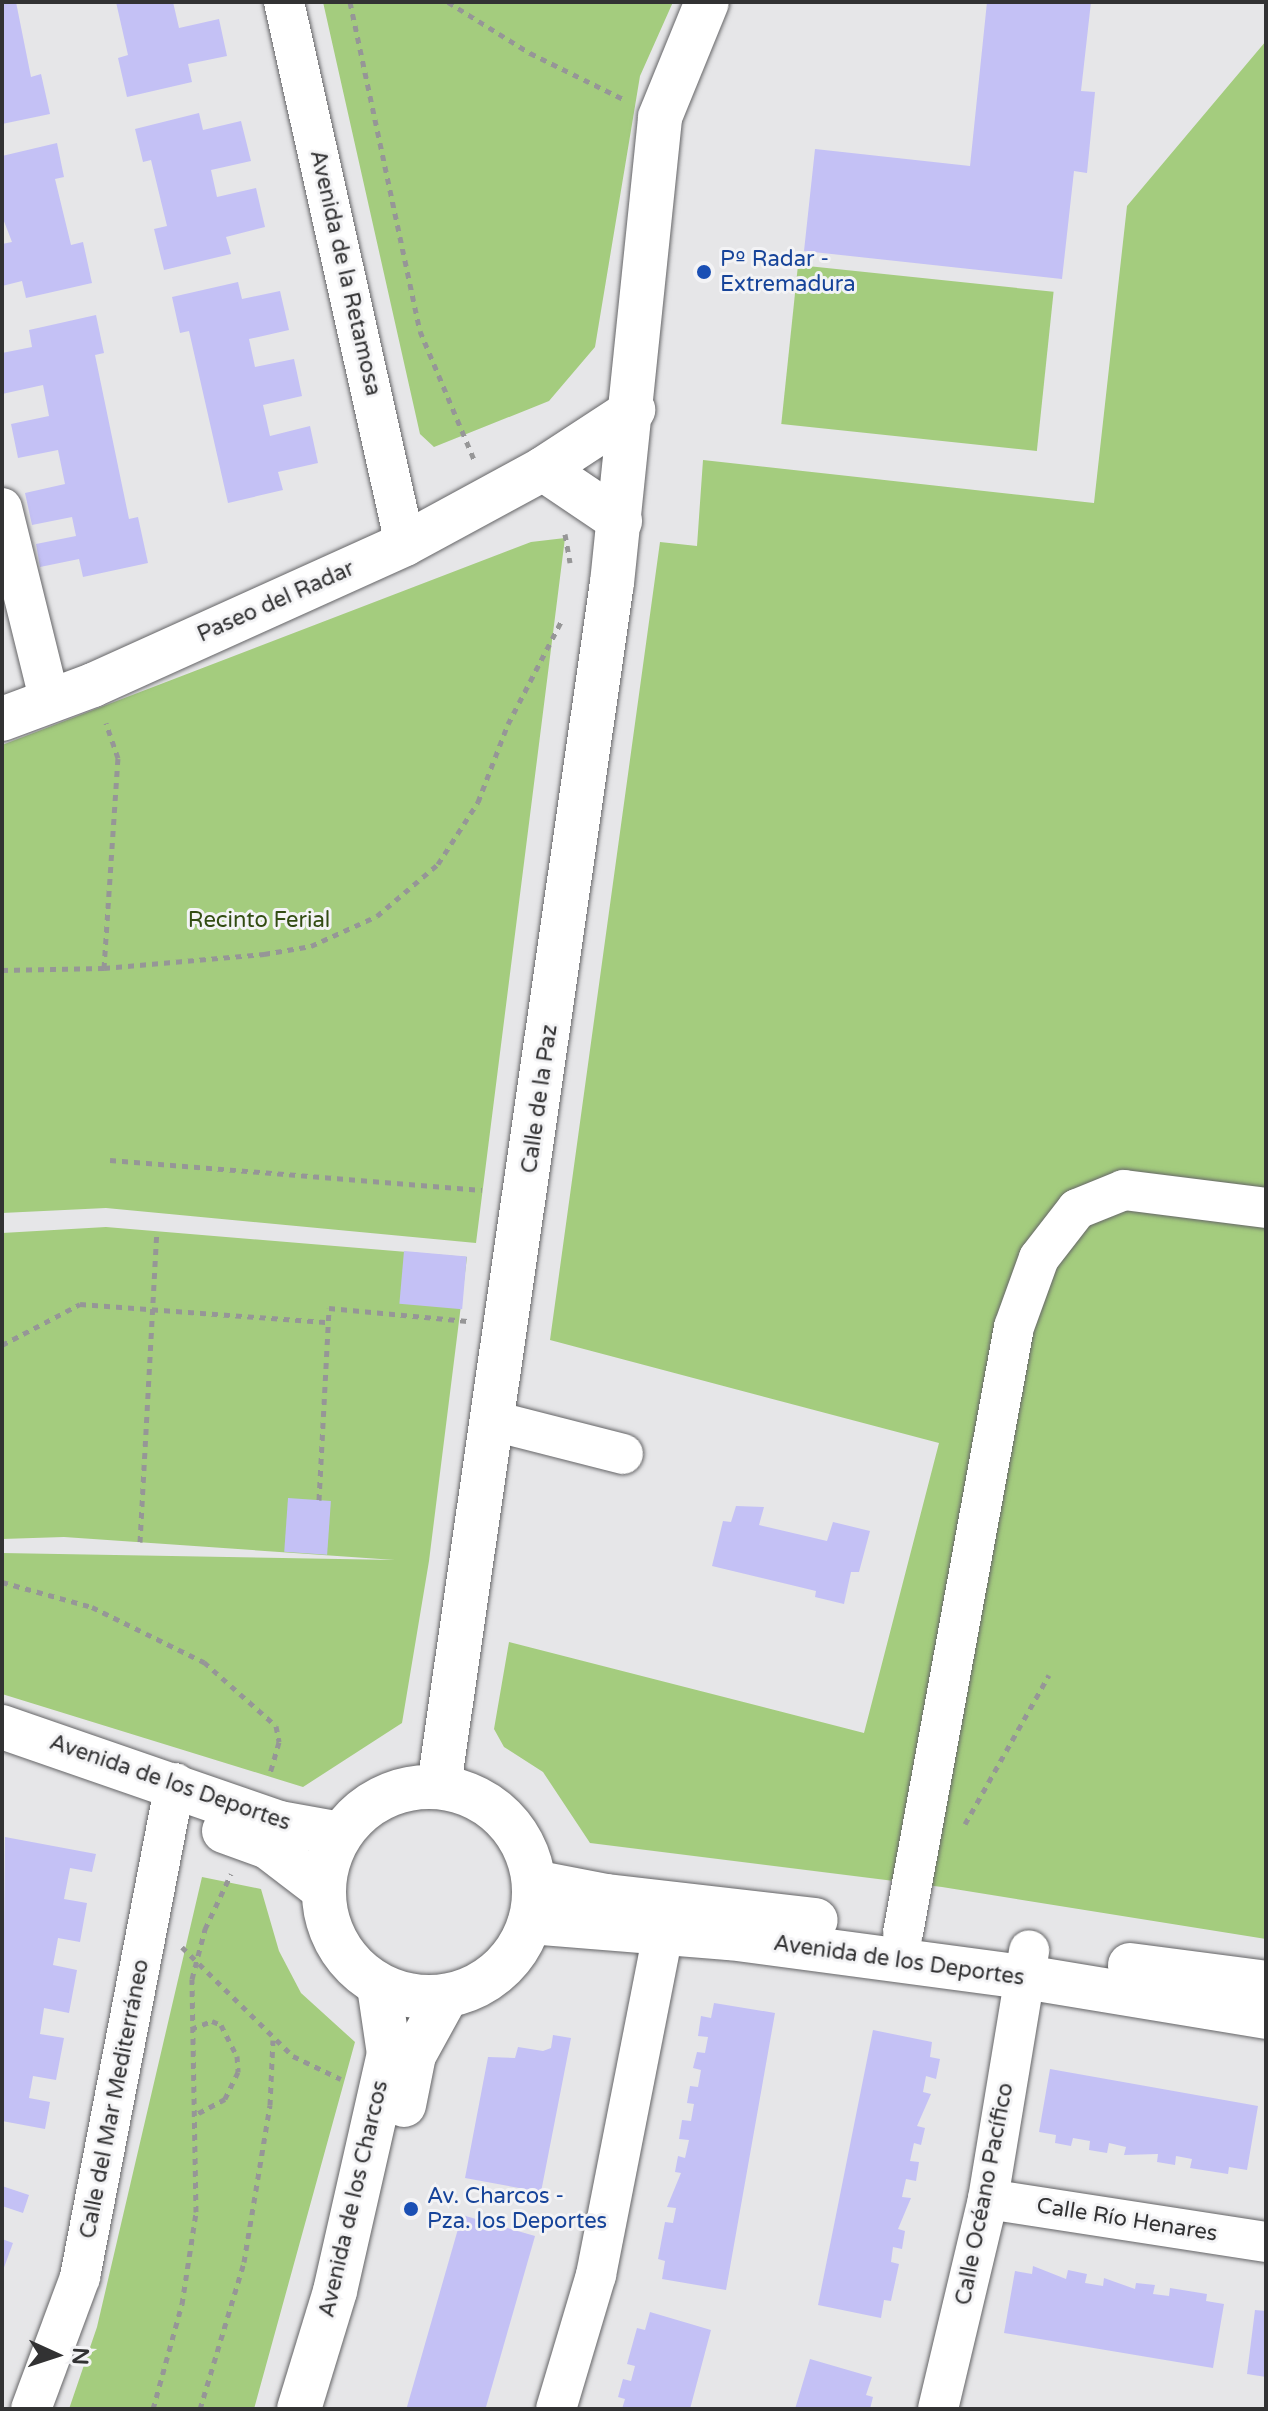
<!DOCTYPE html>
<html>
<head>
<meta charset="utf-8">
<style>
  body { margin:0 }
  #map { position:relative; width:1268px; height:2411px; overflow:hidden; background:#e6e6e8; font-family:"Varela Round",sans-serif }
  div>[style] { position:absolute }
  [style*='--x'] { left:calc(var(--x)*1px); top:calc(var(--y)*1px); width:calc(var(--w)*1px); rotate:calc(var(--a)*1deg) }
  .green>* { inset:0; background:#a4cc7e; transform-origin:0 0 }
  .building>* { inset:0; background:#c4c1f5; transform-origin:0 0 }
  .path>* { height:5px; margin-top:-2.5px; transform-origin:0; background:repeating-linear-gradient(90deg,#969697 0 6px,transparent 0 12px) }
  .roads { filter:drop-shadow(0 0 2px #656567) drop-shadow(0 0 2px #656567) }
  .minor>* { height:40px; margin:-20px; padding:0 20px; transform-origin:20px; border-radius:20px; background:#fff }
  .tertiary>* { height:44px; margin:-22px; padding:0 22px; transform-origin:22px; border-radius:22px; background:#fff }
  .tertiary>.ring { margin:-22px; padding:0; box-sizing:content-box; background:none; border:44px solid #fff; border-radius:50% }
  .dots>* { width:22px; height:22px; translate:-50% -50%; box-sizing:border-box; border:4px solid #f3f3f5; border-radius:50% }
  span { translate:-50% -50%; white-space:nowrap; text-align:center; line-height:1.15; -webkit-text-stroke:6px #f3f3f5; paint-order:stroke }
  .transit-label { font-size:22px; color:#164399 }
  .left { translate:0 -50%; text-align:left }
  .street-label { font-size:22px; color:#323233 }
  .park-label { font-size:22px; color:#324c12 }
  .frame { position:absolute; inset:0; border:4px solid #323233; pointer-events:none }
  .north { position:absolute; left:16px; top:2315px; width:80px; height:80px; -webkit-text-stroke:6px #f3f3f5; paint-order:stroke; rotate:93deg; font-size:22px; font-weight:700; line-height:32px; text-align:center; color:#323233 }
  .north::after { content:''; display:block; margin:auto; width:28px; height:36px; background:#323233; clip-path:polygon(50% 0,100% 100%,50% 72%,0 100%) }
</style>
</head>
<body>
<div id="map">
  <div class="green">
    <i style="clip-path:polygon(323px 2px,673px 2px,640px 76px,595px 347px,549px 401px,434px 447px,420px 434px)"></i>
    <i style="clip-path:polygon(1266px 41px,1266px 1939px,942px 1887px,590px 1843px,543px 1772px,504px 1747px,494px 1729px,509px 1642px,864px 1733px,939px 1443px,550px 1340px,660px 542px,697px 546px,703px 460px,1094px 503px,1127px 206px)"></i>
    <i style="left:798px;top:265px;width:257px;height:160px;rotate:6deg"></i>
    <i style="clip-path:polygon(565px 538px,476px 1243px,106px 1208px,2px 1213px,2px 745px,531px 542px)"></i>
    <i style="clip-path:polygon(106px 1227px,467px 1257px,429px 1561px,402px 1723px,303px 1787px,2px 1694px,2px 1553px,395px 1560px,64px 1537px,2px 1539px,2px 1233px)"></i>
    <i style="clip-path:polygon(202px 1877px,261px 1889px,279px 1951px,301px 1993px,355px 2042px,254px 2409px,69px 2409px,97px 2327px)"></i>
  </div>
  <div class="building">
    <i style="clip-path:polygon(2px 2px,16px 2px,31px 77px,41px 74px,50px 114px,2px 124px)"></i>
    <i style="clip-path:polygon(116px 2px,173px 2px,179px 28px,219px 19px,227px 56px,188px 64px,192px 82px,127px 97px,118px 58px,128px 55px)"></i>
    <i style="clip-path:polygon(987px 2px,1091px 2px,1081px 91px,1095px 92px,1087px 173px,1074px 171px,1062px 279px,804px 251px,815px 149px,970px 166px)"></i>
    <i style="clip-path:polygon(199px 113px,203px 130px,241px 121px,251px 161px,211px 170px,217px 197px,256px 188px,265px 227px,226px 237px,231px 254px,164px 270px,154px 229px,167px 226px,151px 160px,143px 162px,135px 129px)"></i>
    <i style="clip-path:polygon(57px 143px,64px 177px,55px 179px,71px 245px,83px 242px,92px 283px,26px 298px,22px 281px,2px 286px,2px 244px,12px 242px,2px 216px,2px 156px)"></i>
    <i style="clip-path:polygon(238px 282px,242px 299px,280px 291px,289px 330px,249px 339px,255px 367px,294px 359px,302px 396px,263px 405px,270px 436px,310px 426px,318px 463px,278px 472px,283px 490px,228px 503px,189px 331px,180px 333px,172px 297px)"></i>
    <i style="clip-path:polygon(96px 315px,104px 353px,95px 355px,129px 519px,138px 517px,148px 563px,83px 577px,79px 559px,40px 567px,36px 544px,76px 536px,72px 517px,32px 525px,25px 493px,65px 484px,58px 450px,18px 458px,11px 424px,49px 416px,43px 385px,2px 394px,2px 353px,32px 347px,29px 330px)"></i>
    <i style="left:404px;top:1251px;width:63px;height:53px;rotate:5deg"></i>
    <i style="left:288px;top:1498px;width:43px;height:54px;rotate:4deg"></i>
    <i style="clip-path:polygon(736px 1506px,764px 1507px,759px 1525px,827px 1541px,833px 1522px,870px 1531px,859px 1572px,851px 1572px,844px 1604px,815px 1597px,816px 1591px,712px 1566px,723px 1521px,731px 1522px)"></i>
    <i style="clip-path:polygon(5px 1837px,96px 1854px,92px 1872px,70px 1868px,64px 1899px,87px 1903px,80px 1942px,58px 1938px,53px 1965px,77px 1970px,69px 2013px,44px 2008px,40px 2034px,64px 2038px,56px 2080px,33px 2076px,29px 2098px,50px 2102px,45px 2129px,2px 2121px)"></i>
    <i style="clip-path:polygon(714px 2003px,775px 2013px,726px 2290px,662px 2279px,665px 2261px,658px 2259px,665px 2222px,673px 2223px,676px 2208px,667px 2207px,681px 2173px,675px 2172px,678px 2156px,685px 2158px,689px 2140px,679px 2139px,682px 2120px,691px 2121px,694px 2104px,687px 2103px,690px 2086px,698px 2087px,701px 2070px,693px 2068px,697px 2052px,705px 2053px,708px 2037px,698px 2036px,701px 2016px,711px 2018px)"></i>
    <i style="clip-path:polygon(873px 2030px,932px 2042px,930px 2057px,940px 2059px,936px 2079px,926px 2076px,923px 2092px,931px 2094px,917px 2126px,925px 2128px,921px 2145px,914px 2143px,910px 2161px,919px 2162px,916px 2181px,906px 2179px,902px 2197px,911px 2198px,898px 2229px,905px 2231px,902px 2249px,893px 2247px,891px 2262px,899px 2264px,891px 2301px,884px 2300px,881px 2318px,818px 2305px)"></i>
    <i style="clip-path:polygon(553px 2035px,571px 2038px,541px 2192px,465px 2178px,488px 2057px,515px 2058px,518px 2047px,543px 2051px,551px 2048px)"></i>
    <i style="clip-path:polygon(1050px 2069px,1258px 2106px,1247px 2170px,1229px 2167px,1228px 2174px,1190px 2168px,1192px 2159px,1176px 2156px,1175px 2165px,1157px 2162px,1158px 2154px,1124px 2155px,1126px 2147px,1109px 2143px,1107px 2153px,1089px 2150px,1090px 2141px,1073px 2138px,1071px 2146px,1055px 2143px,1056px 2135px,1039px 2132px)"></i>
    <i style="clip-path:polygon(2px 2186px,29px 2195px,23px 2213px,2px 2206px)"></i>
    <i style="left:462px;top:2215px;width:76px;height:202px;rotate:16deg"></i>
    <i style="clip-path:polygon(2px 2239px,13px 2243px,2px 2273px)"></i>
    <i style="clip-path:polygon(1033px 2266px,1066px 2279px,1068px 2270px,1087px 2274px,1085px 2283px,1103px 2286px,1104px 2278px,1135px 2289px,1136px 2283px,1155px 2285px,1153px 2294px,1169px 2296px,1170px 2288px,1207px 2294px,1206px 2301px,1224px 2304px,1213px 2368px,1004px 2333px,1015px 2271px,1032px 2274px)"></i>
    <i style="clip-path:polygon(1255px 2310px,1266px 2311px,1266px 2377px,1247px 2374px)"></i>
    <i style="clip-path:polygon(650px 2312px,711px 2330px,690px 2409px,622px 2409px,625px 2399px,618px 2397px,623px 2379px,631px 2381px,635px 2366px,627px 2364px,637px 2328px,645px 2330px)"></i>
    <i style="clip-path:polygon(810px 2359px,872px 2377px,866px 2395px,873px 2397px,870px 2409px,795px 2409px)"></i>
  </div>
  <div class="path">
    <i style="--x:350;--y:2;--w:336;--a:78"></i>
    <i style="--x:420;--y:331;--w:142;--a:67.2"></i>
    <i style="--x:448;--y:2;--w:97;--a:31.9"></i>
    <i style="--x:530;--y:53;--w:104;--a:26.3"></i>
    <i style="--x:565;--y:534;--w:29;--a:80"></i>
    <i style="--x:104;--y:968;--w:210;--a:-86.2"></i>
    <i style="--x:118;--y:758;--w:37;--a:-109"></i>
    <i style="--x:2;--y:970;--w:102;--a:-1.1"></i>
    <i style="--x:104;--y:968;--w:161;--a:-5"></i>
    <i style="--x:264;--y:954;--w:48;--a:-9.7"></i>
    <i style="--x:311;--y:946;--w:72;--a:-24.4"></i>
    <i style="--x:377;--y:916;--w:80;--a:-40.4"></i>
    <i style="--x:438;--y:864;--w:74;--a:-57.2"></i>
    <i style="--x:478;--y:802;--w:84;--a:-69"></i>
    <i style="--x:508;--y:724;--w:119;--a:-62.6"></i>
    <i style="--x:110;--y:1160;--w:373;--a:4.6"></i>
    <i style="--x:2;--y:1345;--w:88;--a:-27.7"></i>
    <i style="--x:80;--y:1304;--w:249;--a:4.2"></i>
    <i style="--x:319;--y:1500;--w:192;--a:-87"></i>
    <i style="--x:329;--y:1308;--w:139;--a:5.4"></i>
    <i style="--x:140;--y:1542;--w:311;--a:-86.9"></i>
    <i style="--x:2;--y:1582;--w:93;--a:15.5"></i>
    <i style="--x:92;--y:1607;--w:125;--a:26.2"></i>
    <i style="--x:204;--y:1662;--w:96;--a:41.6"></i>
    <i style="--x:276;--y:1726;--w:16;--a:79"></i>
    <i style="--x:279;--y:1742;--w:35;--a:106"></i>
    <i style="--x:965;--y:1824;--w:171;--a:-60.6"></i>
    <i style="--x:182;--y:1947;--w:156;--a:44.5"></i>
    <i style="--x:293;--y:2056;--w:53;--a:25.6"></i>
    <i style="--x:191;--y:2029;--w:22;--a:-21"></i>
    <i style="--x:212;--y:2021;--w:10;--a:24"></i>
    <i style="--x:221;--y:2025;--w:35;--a:63"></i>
    <i style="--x:237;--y:2056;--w:16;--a:86"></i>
    <i style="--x:238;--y:2072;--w:30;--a:116"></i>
    <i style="--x:225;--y:2099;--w:32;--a:152"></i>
    <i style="--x:153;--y:2409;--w:109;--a:-74.6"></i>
    <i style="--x:182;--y:2304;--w:93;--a:-81.3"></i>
    <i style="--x:196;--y:2212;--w:233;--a:-91"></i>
    <i style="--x:192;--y:1979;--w:52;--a:-75.4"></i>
    <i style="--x:205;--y:1929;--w:61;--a:-64.7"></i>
    <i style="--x:200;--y:2409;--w:153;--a:-73.3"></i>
    <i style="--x:244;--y:2262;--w:159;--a:-80.6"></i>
    <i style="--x:270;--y:2105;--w:65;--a:-87.4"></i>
  </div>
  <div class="roads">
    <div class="minor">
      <i style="--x:284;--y:2;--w:555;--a:77.42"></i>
      <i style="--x:2;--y:508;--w:200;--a:76.1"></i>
      <i style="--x:494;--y:1421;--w:133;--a:14.3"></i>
      <i style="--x:903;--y:1933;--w:616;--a:-79.62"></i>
      <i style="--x:1014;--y:1327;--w:73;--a:-70.1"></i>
      <i style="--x:1039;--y:1258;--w:62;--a:-52.2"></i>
      <i style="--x:1077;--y:1209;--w:51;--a:-22"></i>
      <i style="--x:1124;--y:1190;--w:143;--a:7.2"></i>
      <i style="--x:988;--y:2199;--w:281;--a:8.8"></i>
      <i style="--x:31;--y:2409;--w:141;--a:-69.6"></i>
      <i style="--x:80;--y:2277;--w:503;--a:-79.11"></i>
      <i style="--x:556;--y:2409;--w:140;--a:-73.4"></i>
      <i style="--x:596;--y:2275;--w:348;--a:-78.9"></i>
      <i style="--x:938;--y:2409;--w:216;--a:-76.6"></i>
      <i style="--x:988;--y:2199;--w:252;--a:-80.6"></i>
    </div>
    <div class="tertiary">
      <i style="--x:543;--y:469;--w:93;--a:34"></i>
      <i style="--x:2;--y:719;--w:97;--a:-20.5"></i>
      <i style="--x:93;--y:685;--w:342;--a:-24.3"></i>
      <i style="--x:405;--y:544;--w:157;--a:-28.5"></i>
      <i style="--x:543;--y:469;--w:108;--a:-33.2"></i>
      <i style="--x:2;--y:1727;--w:293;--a:19.1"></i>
      <i style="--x:279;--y:1823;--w:62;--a:10.2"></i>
      <i style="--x:439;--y:1786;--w:1215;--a:-81.82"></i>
      <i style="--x:612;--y:583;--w:468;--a:-84.1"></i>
      <i style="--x:660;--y:117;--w:124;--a:-67.8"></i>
      <i class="ring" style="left:324px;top:1787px;width:166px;height:166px"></i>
      <i style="--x:224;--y:1831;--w:47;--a:20"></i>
      <i style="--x:268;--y:1847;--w:69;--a:37.4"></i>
      <i style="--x:534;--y:1882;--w:74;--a:10.9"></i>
      <i style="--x:607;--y:1896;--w:210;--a:6.6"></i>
      <i style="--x:530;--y:1922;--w:202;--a:4.6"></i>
      <i style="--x:731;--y:1938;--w:297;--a:7.6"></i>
      <i style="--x:1025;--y:1977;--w:244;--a:9.4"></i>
      <i style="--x:1130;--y:1965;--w:137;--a:7.5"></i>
      <i style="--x:404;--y:2105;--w:51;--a:-78.7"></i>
      <i style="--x:414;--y:2055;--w:66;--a:-61.1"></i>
      <i style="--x:299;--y:2409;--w:123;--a:-73"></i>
      <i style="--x:335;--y:2291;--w:243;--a:-77.2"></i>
      <i style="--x:389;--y:2054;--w:69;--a:-98.4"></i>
    </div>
  </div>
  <div class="dots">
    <i style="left:704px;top:272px;background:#1a4fb4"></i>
    <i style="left:411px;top:2209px;background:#1a4fb4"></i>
  </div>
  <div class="transit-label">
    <span class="left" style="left:720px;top:272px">Pº Radar -<br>Extremadura</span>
    <span class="left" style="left:427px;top:2209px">Av. Charcos -<br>Pza. los Deportes</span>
  </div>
  <div class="street-label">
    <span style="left:345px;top:273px;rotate:77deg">Avenida de la Retamosa</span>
    <span style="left:276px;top:602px;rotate:-24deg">Paseo del Radar</span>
    <span style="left:540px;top:1099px;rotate:-82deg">Calle de la Paz</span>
    <span style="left:170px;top:1783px;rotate:19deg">Avenida de los Deportes</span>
    <span style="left:899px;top:1961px;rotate:8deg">Avenida de los Deportes</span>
    <span style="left:115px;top:2099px;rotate:-79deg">Calle del Mar Mediterráneo</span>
    <span style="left:985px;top:2194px;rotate:-79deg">Calle Océano Pacífico</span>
    <span style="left:354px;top:2199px;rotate:-77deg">Avenida de los Charcos</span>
    <span style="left:1127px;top:2220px;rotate:9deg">Calle Río Henares</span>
  </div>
  <div class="park-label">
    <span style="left:259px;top:921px">Recinto Ferial</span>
  </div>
  <div class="frame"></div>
  <div class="north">N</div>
</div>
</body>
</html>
